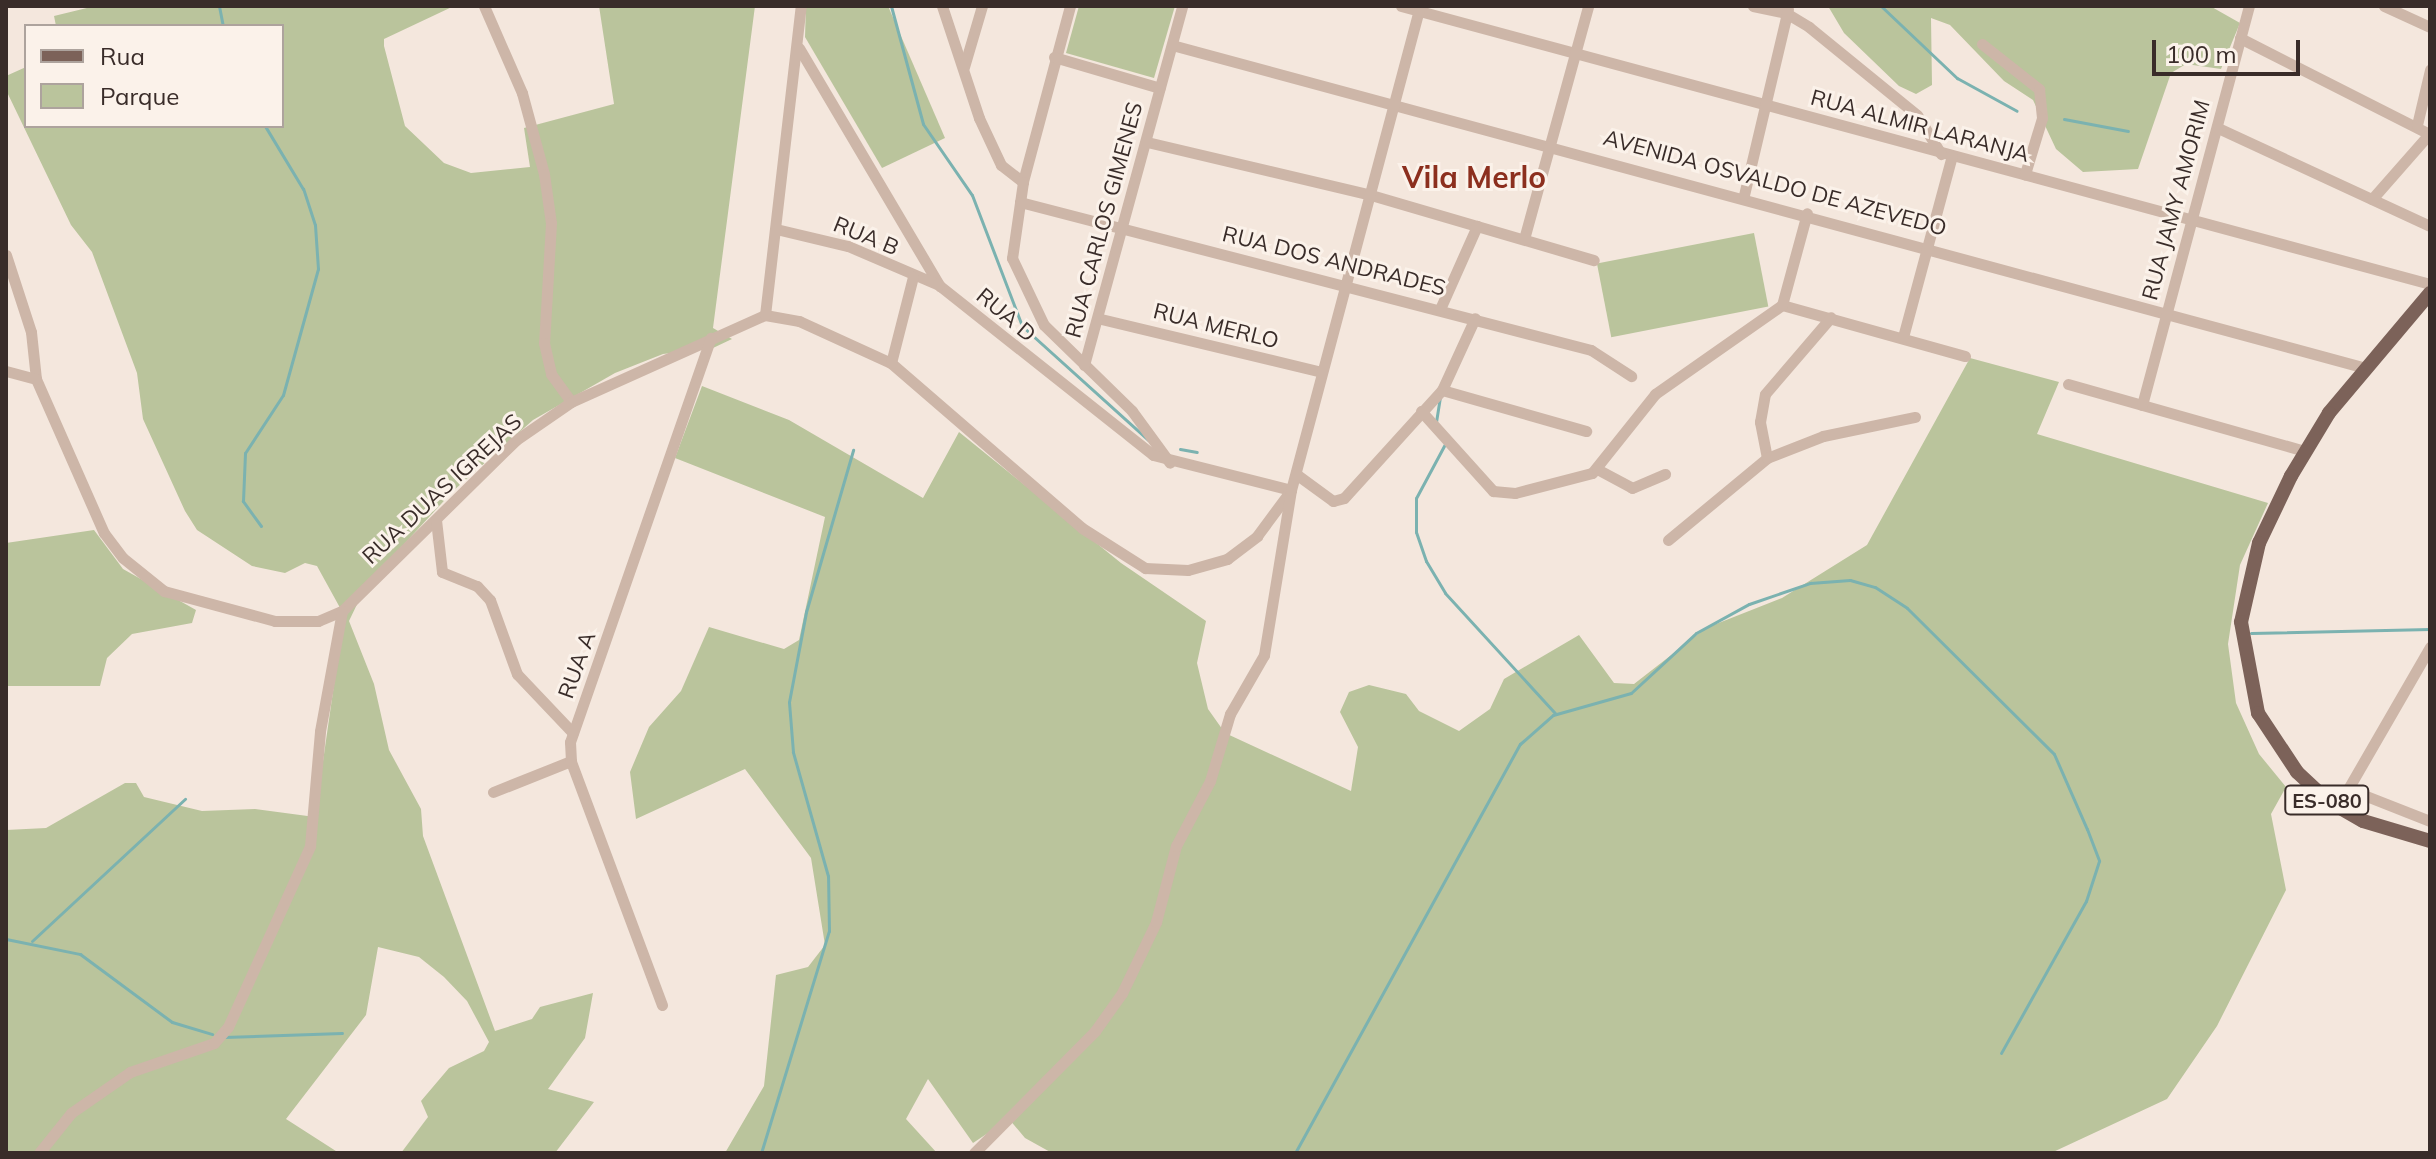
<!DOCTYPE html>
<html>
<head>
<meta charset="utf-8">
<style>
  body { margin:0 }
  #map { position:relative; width:2436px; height:1159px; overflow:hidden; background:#f4e7dd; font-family:Mulish,sans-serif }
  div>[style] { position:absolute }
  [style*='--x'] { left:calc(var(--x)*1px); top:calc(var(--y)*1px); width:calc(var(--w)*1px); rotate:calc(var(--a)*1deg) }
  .green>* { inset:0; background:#bac49c; transform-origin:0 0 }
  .stream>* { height:3px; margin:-1.5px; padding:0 1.5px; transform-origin:1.5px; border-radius:1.5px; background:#7bb2b0 }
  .minor>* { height:11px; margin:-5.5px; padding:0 5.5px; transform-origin:5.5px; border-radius:5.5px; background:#cdb6a8 }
  .major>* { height:14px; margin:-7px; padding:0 7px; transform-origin:7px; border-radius:7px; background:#7c6259 }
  span { translate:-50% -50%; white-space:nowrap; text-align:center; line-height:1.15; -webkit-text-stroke:6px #fbf2ea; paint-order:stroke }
  .shield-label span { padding:2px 6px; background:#fbf2ea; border:2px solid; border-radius:6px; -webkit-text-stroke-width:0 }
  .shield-label { font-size:20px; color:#392c29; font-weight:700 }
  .street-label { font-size:22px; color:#392c29 }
  .district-label { font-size:30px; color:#8c2f1e; font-weight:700 }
  .frame { position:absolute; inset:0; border:8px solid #392c29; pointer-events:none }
  .legend { position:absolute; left:24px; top:24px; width:260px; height:104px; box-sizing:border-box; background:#fbf2ea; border:2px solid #ada39d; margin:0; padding:10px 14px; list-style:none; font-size:24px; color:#392c29 }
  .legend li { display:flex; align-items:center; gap:16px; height:40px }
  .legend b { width:40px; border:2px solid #ada39d }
  .scale { position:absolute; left:2152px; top:40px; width:148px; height:36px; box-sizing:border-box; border:4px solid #392c29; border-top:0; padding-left:10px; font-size:24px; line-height:28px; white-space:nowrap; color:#392c29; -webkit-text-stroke:6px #fbf2ea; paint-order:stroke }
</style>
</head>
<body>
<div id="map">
  <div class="green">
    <i style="clip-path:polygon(95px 6px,454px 6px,384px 39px,384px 46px,405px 126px,444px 163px,471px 173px,530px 167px,524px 128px,614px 104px,599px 6px,755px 6px,713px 328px,732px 339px,713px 348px,663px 354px,615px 373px,533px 420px,453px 491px,396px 553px,362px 594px,349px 621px,374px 684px,389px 750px,421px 809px,423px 836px,495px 1031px,532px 1019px,540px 1007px,593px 993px,585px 1038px,548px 1089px,594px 1102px,555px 1153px,401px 1153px,428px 1117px,421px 1101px,449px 1068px,484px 1051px,489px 1042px,467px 1001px,444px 977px,419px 957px,378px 947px,366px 1015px,286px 1119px,339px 1153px,6px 1153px,6px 830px,46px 828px,125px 783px,136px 783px,144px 797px,202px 811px,255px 809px,315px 817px,344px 615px,317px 566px,305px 563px,285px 573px,252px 566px,197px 530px,185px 511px,143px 419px,137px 373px,92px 252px,71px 225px,6px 90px,6px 76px,26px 67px,26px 126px,282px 126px,282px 26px,56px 26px,54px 16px)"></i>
    <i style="clip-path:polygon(806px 6px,888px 6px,945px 138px,882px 168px,805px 37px)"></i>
    <i style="clip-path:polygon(1079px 6px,1175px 6px,1154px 78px,1066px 53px)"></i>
    <i style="clip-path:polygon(1828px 6px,2210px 6px,2240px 23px,2221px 69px,2186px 64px,2171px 73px,2138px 169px,2083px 172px,2056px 149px,2033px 100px,2004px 81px,1950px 25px,1931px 18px,1932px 85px,1916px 94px,1899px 86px,1844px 33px)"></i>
    <i style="left:1754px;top:233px;width:75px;height:160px;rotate:79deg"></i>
    <i style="clip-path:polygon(1970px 358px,2059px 382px,2037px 434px,2268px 503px,2240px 565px,2228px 644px,2236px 703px,2259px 754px,2286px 787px,2271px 814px,2286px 890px,2217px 1026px,2167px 1099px,2051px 1153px,1052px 1153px,1025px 1138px,1009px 1119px,973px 1143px,928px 1079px,906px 1119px,937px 1153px,725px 1153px,764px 1086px,776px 975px,808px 967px,825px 945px,811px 858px,745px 769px,636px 819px,630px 772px,649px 727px,681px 691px,709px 627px,784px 649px,799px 640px,825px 517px,675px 458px,702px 386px,789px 420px,923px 498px,959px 432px,1121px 563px,1206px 621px,1197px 663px,1208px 709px,1225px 733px,1351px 791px,1358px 747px,1340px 712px,1349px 692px,1369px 685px,1406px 694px,1419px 711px,1459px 731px,1490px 709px,1504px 679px,1579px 635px,1614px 683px,1634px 684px,1706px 628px,1782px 598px,1867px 545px)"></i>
    <i style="clip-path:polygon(94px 530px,123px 569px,196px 610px,192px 623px,132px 634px,107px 658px,100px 686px,6px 686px,6px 543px)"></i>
  </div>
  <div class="stream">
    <i style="--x:219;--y:6;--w:20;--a:79"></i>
    <i style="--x:891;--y:6;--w:122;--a:74.8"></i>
    <i style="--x:923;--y:124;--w:86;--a:55.4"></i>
    <i style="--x:972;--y:195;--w:140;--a:69.1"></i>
    <i style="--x:1022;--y:326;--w:170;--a:42.1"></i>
    <i style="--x:1881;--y:6;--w:105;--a:43.5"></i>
    <i style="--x:1957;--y:78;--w:68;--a:28.8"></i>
    <i style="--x:2064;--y:119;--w:65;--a:10.6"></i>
    <i style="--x:1436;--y:422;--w:24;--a:-81"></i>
    <i style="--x:1445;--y:444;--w:61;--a:118.2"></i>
    <i style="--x:1416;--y:498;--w:34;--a:90"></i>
    <i style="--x:1416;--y:532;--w:31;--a:71"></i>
    <i style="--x:1426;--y:561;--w:37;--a:59"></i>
    <i style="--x:1445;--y:593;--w:164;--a:47.5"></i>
    <i style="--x:1180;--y:449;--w:17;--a:10"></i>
    <i style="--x:261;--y:526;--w:31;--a:-126"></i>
    <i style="--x:243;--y:501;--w:48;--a:-87.6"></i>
    <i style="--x:245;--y:453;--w:69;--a:-56.8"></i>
    <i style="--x:283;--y:395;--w:131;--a:-74.5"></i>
    <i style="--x:318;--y:269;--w:44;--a:-93.9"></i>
    <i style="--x:315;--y:225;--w:38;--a:-108"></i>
    <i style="--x:303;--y:189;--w:74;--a:-121.1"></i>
    <i style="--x:2251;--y:633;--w:179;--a:-1.3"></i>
    <i style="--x:6;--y:939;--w:76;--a:11.5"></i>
    <i style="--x:80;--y:954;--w:114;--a:36.5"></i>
    <i style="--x:172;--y:1022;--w:42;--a:16.7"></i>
    <i style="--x:32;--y:941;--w:209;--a:-42.9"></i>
    <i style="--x:224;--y:1037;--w:118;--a:-1.9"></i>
    <i style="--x:761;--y:1153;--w:232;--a:-73"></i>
    <i style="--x:829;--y:931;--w:55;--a:-91"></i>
    <i style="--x:828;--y:876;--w:129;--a:-105.8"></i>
    <i style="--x:793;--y:752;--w:50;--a:-94.6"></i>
    <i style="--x:789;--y:702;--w:92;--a:-79.3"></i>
    <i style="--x:806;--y:612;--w:169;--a:-73.8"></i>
    <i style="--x:1295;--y:1153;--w:467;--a:-61.2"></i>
    <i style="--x:1520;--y:744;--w:44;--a:-41.3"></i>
    <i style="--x:1553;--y:715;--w:81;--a:-15.8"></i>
    <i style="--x:1631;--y:693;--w:88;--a:-42.7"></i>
    <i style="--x:1696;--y:633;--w:60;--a:-28.7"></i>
    <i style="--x:1749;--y:604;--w:65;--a:-19"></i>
    <i style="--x:1810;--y:583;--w:40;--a:-4.3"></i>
    <i style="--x:1850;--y:580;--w:26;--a:16"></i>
    <i style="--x:1875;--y:587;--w:38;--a:33"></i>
    <i style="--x:1907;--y:608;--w:207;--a:44.8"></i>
    <i style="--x:2054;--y:754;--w:82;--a:66.3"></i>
    <i style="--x:2087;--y:829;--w:34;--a:69"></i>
    <i style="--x:2099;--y:861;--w:42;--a:108"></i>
    <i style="--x:2086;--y:901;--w:174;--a:119.2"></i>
  </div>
  <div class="minor">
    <i style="--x:484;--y:6;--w:95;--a:66.4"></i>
    <i style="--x:522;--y:93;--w:84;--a:74.8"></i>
    <i style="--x:544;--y:174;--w:49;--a:81.9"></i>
    <i style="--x:551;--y:223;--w:120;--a:93.3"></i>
    <i style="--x:544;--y:343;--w:32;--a:77"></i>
    <i style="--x:551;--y:374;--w:34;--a:54"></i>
    <i style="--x:942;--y:6;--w:118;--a:71.7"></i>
    <i style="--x:979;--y:118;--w:52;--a:64.9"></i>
    <i style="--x:1001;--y:165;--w:28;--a:38"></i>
    <i style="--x:1070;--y:6;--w:182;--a:105"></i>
    <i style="--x:1023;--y:182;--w:77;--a:98.2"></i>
    <i style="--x:1012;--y:258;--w:74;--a:64.5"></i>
    <i style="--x:1044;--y:325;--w:123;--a:44.3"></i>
    <i style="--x:1132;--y:411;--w:64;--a:53.8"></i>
    <i style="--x:1401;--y:6;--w:1066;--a:15.12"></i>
    <i style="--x:1753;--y:6;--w:34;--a:12"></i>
    <i style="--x:1786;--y:13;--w:27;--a:31"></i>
    <i style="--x:1809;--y:27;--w:139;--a:39.2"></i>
    <i style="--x:1917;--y:115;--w:46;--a:58.4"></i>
    <i style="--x:2384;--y:6;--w:51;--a:24.5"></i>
    <i style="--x:2240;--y:38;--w:212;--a:26.9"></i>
    <i style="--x:1982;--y:44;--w:73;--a:38.3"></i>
    <i style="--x:2039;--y:89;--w:29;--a:84"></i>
    <i style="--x:2042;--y:118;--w:59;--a:106.9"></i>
    <i style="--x:1172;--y:45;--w:1237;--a:15.14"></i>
    <i style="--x:799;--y:48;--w:277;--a:59.4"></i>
    <i style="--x:940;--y:286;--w:272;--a:38.4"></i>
    <i style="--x:1153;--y:455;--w:142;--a:14.2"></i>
    <i style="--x:1054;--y:57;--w:110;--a:16.3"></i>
    <i style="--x:964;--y:67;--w:64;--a:-73.6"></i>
    <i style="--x:2417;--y:125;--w:57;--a:-76.7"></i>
    <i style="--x:2218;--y:128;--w:234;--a:24.8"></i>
    <i style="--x:1147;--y:142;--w:230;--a:13.3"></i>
    <i style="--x:1371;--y:195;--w:232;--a:16.3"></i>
    <i style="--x:1744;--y:195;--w:191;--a:-76.7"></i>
    <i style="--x:2372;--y:199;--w:88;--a:-48.7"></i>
    <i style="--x:1020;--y:202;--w:590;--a:14.53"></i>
    <i style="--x:1591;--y:350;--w:48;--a:33"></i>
    <i style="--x:776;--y:229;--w:74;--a:13.3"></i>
    <i style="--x:848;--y:246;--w:99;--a:23.2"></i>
    <i style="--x:1524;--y:239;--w:242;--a:-74.6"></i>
    <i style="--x:6;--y:255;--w:81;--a:72"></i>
    <i style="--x:31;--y:332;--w:47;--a:83.9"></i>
    <i style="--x:36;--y:379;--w:168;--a:66.2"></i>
    <i style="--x:104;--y:533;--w:31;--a:53"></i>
    <i style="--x:123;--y:558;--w:53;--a:38.8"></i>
    <i style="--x:164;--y:591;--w:115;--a:15.1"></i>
    <i style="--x:275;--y:621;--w:43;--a:0"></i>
    <i style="--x:318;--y:621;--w:26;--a:-23"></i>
    <i style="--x:342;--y:611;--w:244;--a:-44.5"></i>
    <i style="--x:516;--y:440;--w:67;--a:-34.6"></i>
    <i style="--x:571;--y:402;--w:213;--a:-24.2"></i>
    <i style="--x:765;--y:315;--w:35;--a:10"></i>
    <i style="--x:799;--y:321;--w:101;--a:24.5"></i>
    <i style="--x:891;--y:363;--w:252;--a:40.8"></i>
    <i style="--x:1082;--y:528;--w:75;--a:32.4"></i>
    <i style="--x:1145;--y:568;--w:43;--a:2.7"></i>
    <i style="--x:1188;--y:570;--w:41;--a:-15.8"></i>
    <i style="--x:1227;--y:559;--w:38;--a:-37"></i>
    <i style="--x:1257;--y:536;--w:57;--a:-53.5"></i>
    <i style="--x:1782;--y:305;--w:190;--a:15.6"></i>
    <i style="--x:1440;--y:309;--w:91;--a:-66"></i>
    <i style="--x:765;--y:315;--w:311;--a:-83.4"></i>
    <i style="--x:1101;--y:319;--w:226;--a:13.5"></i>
    <i style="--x:1903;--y:337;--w:188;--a:-74.9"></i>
    <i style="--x:891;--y:363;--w:89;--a:-75.7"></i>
    <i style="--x:1084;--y:365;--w:372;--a:-74.7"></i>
    <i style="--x:6;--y:371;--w:31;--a:15"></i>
    <i style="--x:2068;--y:384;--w:246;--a:15.8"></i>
    <i style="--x:1442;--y:390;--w:150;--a:15.9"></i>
    <i style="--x:2142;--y:405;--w:413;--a:-75"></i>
    <i style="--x:1421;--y:411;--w:108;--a:48"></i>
    <i style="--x:1493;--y:491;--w:22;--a:5"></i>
    <i style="--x:1515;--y:493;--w:80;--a:-14.6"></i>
    <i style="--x:1592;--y:473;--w:101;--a:-51.4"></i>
    <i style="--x:1655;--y:394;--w:155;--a:-35"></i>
    <i style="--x:1782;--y:305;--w:95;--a:-74.8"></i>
    <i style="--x:1767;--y:458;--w:37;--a:-101"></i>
    <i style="--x:1760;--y:422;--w:28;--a:-80"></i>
    <i style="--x:1765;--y:394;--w:101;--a:-49.4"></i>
    <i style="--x:1597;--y:469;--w:40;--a:28"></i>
    <i style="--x:1632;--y:488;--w:36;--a:-23"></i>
    <i style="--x:1296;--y:474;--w:46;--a:36.1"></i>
    <i style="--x:1333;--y:501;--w:11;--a:-15"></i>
    <i style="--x:1344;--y:498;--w:146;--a:-47.8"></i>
    <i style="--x:1442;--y:390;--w:79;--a:-65.4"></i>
    <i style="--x:436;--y:520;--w:52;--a:83.4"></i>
    <i style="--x:442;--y:572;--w:38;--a:22"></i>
    <i style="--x:477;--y:586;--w:19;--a:47"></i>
    <i style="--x:490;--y:600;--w:79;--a:70"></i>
    <i style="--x:517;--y:674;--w:81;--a:46.5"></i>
    <i style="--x:1668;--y:540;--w:129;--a:-39.6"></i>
    <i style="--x:1767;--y:458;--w:60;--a:-21.4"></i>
    <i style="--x:1823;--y:436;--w:94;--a:-11.7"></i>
    <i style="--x:2351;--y:790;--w:85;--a:21.4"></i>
    <i style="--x:493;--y:792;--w:84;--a:-21.7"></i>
    <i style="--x:2337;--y:808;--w:186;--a:-60"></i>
    <i style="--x:662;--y:1005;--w:260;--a:-110.5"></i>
    <i style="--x:571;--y:761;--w:19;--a:-93"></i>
    <i style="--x:570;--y:742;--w:428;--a:-70.8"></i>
    <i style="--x:39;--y:1153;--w:51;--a:-51.3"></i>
    <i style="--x:71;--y:1113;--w:72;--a:-34.8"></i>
    <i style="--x:130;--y:1072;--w:89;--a:-19"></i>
    <i style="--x:214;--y:1043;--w:21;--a:-49"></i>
    <i style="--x:228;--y:1027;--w:199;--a:-65.6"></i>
    <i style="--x:310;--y:846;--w:115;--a:-85"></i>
    <i style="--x:320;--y:731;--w:122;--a:-79.6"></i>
    <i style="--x:974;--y:1153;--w:172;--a:-45.2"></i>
    <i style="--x:1095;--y:1031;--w:47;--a:-54.6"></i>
    <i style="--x:1122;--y:993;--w:79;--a:-64.4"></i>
    <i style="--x:1156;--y:922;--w:79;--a:-75.3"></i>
    <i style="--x:1176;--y:846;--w:73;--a:-62.4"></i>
    <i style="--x:1210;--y:781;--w:70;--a:-73.4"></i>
    <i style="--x:1230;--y:714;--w:68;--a:-60"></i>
    <i style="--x:1264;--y:655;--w:167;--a:-80.7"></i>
    <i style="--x:1291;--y:490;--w:501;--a:-75.08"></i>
  </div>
  <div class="major">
    <i style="--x:2430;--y:293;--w:157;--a:130.1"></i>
    <i style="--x:2329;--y:413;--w:74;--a:121.1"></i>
    <i style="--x:2291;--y:476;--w:74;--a:115.5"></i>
    <i style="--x:2259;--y:543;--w:81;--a:102.8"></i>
    <i style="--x:2241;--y:622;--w:93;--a:79.4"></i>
    <i style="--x:2258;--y:713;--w:71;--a:56.5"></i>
    <i style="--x:2297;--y:772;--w:42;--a:43.1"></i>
    <i style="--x:2328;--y:801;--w:40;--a:29.7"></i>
    <i style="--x:2363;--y:821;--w:70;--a:16.6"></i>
  </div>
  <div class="shield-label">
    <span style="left:2327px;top:800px">ES-080</span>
  </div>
  <div class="street-label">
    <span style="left:1920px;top:126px;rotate:15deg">RUA ALMIR LARANJA</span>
    <span style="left:1775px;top:183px;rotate:15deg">AVENIDA OSVALDO DE AZEVEDO</span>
    <span style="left:2176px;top:200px;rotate:-75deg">RUA JAMY AMORIM</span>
    <span style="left:1104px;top:220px;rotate:-75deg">RUA CARLOS GIMENES</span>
    <span style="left:866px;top:236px;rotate:22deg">RUA B</span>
    <span style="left:1334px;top:261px;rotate:14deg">RUA DOS ANDRADES</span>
    <span style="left:1006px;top:315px;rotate:40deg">RUA D</span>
    <span style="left:1216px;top:326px;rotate:14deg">RUA MERLO</span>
    <span style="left:442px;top:489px;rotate:-43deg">RUA DUAS IGREJAS</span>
    <span style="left:577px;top:665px;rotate:-70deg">RUA A</span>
  </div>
  <div class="district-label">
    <span style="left:1474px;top:177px">Vila Merlo</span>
  </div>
  <div class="frame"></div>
  <ul class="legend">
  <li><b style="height:10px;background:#7c6259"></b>Rua</li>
  <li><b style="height:22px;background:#bac49c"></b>Parque</li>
  </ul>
  <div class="scale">100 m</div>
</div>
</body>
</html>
